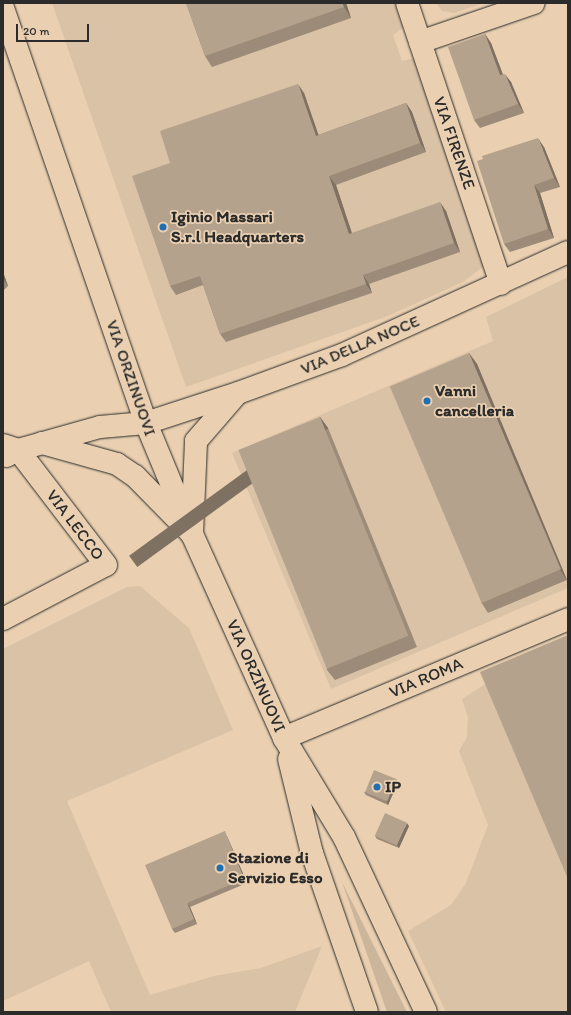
<!DOCTYPE html>
<html>
<head>
<meta charset="utf-8">
<style>
  body { margin:0 }
  #map { position:relative; width:571px; height:1015px; overflow:hidden; background:#ead0b1; font-family:Itim,sans-serif }
  div>[style] { position:absolute }
  [style*='--x'] { left:calc(var(--x)*1px); top:calc(var(--y)*1px); width:calc(var(--w)*1px); rotate:calc(var(--a)*1deg) }
  .built>* { inset:0; background:#dac2a6 }
  .green>* { inset:0; background:#cbb59b }
  .roads { filter:drop-shadow(0 0 1px #2b2b2b) drop-shadow(0 0 1px #2b2b2b) }
  .minor>* { height:22px; margin:-11px; padding:0 11px; transform-origin:11px; border-radius:11px; background:#ead0b1 }
  .major>* { height:22px; margin:-11px; padding:0 11px; transform-origin:11px; border-radius:11px; background:#ead0b1 }
  .wall>* { inset:0; background:#9c8b78 }
  .shaded-wall>* { inset:0; background:#7f7162; transform-origin:0 0 }
  .building>* { inset:0; background:#b5a28c; transform-origin:0 0 }
  .dots>* { width:11px; height:11px; translate:-50% -50%; box-sizing:border-box; border:2px solid #ead0b1; border-radius:50% }
  span { translate:-50% -50%; white-space:nowrap; text-align:center; line-height:1.15; -webkit-text-stroke:3.5px #ead0b1; paint-order:stroke }
  .street-label { font-size:17px; color:#2b2b2b }
  .poi-label { font-size:17px; color:#2b2b2b; font-weight:700 }
  .left { translate:0 -50%; text-align:left }
  .frame { position:absolute; inset:0; border:4px solid #2b2b2b; pointer-events:none }
  .scale { position:absolute; left:16px; top:24px; width:73px; height:18px; box-sizing:border-box; border:2px solid #2b2b2b; border-top:0; padding-left:5px; font-size:12px; line-height:14px; white-space:nowrap; color:#2b2b2b; -webkit-text-stroke:3px #ead0b1; paint-order:stroke }
</style>
</head>
<body>
<div id="map">
  <div class="built">
    <i style="clip-path:polygon(52px 3px,396px 3px,404px 27px,393px 35px,402px 61px,415px 58px,484px 266px,463px 282px,388px 316px,186px 387px)"></i>
    <i style="clip-path:polygon(436px 3px,484px 3px,454px 13px,442px 11px)"></i>
    <i style="clip-path:polygon(568px 277px,568px 588px,331px 689px,232px 453px,493px 341px,486px 317px)"></i>
    <i style="clip-path:polygon(140px 586px,189px 628px,233px 730px,67px 801px,150px 995px,214px 976px,261px 968px,322px 946px,295px 1012px,111px 1012px,89px 961px,3px 1001px,3px 649px,127px 587px)"></i>
    <i style="clip-path:polygon(568px 648px,568px 1012px,446px 1012px,408px 931px,451px 905px,466px 883px,488px 825px,459px 751px,467px 737px,468px 717px,462px 699px,487px 683px)"></i>
  </div>
  <div class="green">
    <i style="clip-path:polygon(342px 882px,407px 1012px,387px 1012px)"></i>
  </div>
  <div class="roads">
    <div class="minor">
      <i style="--x:407;--y:3;--w:296;--a:71.5"></i>
      <i style="--x:420;--y:42;--w:120;--a:-18.9"></i>
      <i style="--x:42;--y:443;--w:78;--a:15.6"></i>
      <i style="--x:117;--y:464;--w:22;--a:34"></i>
      <i style="--x:135;--y:476;--w:81;--a:45.5"></i>
      <i style="--x:3;--y:445;--w:16;--a:18"></i>
      <i style="--x:18;--y:450;--w:85;--a:-15.7"></i>
      <i style="--x:100;--y:427;--w:46;--a:-5"></i>
      <i style="--x:146;--y:423;--w:97;--a:-18.1"></i>
      <i style="--x:238;--y:393;--w:111;--a:-20.1"></i>
      <i style="--x:342;--y:355;--w:248;--a:-24.5"></i>
      <i style="--x:192;--y:534;--w:93;--a:-87.5"></i>
      <i style="--x:196;--y:441;--w:60;--a:-49.1"></i>
      <i style="--x:3;--y:619;--w:116;--a:-27.7"></i>
      <i style="--x:106;--y:565;--w:145;--a:-127.4"></i>
      <i style="--x:18;--y:450;--w:13;--a:153"></i>
      <i style="--x:284;--y:738;--w:308;--a:-22.7"></i>
    </div>
    <div class="major">
      <i style="--x:3;--y:8;--w:439;--a:71"></i>
      <i style="--x:146;--y:423;--w:120;--a:67.5"></i>
      <i style="--x:192;--y:534;--w:224;--a:65.7"></i>
      <i style="--x:284;--y:738;--w:116;--a:58.8"></i>
      <i style="--x:344;--y:837;--w:193;--a:64.9"></i>
      <i style="--x:289;--y:759;--w:97;--a:76.3"></i>
      <i style="--x:312;--y:853;--w:168;--a:70.9"></i>
    </div>
  </div>
  <div class="wall">
    <i style="clip-path:polygon(186px 3px,346px 3px,351px 18px,212px 67px,205px 56px)"></i>
    <i style="clip-path:polygon(485px 34px,491px 43px,503px 74px,511px 82px,524px 113px,480px 128px,474px 120px)"></i>
    <i style="clip-path:polygon(304px 93px,318px 135px,406px 103px,412px 112px,426px 152px,336px 185px,352px 233px,446px 211px,460px 252px,369px 284px,372px 293px,226px 342px,220px 334px,203px 285px,176px 295px,170px 286px,170px 163px)"></i>
    <i style="clip-path:polygon(544px 147px,560px 187px,540px 193px,554px 238px,510px 252px,504px 244px)"></i>
    <i style="clip-path:polygon(3px 272px,8px 286px,3px 291px)"></i>
    <i style="clip-path:polygon(469px 353px,477px 364px,567px 580px,488px 613px,481px 602px)"></i>
    <i style="clip-path:polygon(320px 417px,328px 428px,417px 647px,335px 680px,327px 670px)"></i>
    <i style="clip-path:polygon(398px 782px,388px 805px,366px 795px,364px 792px)"></i>
    <i style="clip-path:polygon(409px 826px,399px 848px,377px 839px,375px 836px)"></i>
    <i style="clip-path:polygon(227px 836px,247px 883px,190px 907px,197px 924px,175px 933px,172px 929px)"></i>
  </div>
  <div class="shaded-wall">
    <i style="clip-path:polygon(342px 3px,346px 3px,351px 18px,344px 7px)"></i>
    <i style="clip-path:polygon(485px 34px,491px 43px,506px 84px,500px 75px)"></i>
    <i style="clip-path:polygon(505px 74px,511px 82px,524px 113px,518px 104px)"></i>
    <i style="clip-path:polygon(298px 84px,304px 93px,322px 145px,316px 136px)"></i>
    <i style="clip-path:polygon(406px 103px,412px 112px,426px 152px,420px 143px)"></i>
    <i style="clip-path:polygon(538px 138px,544px 147px,560px 187px,554px 178px)"></i>
    <i style="clip-path:polygon(329px 176px,336px 185px,355px 243px,349px 234px)"></i>
    <i style="clip-path:polygon(534px 185px,540px 193px,554px 238px,548px 229px)"></i>
    <i style="clip-path:polygon(440px 202px,446px 211px,460px 252px,454px 243px)"></i>
    <i style="clip-path:polygon(3px 272px,8px 286px,4px 280px,3px 278px)"></i>
    <i style="clip-path:polygon(363px 275px,369px 284px,372px 293px,366px 284px)"></i>
    <i style="clip-path:polygon(469px 353px,477px 364px,567px 580px,560px 570px)"></i>
    <i style="left:320px;top:417px;width:14px;height:236px;rotate:54deg"></i>
    <i style="clip-path:polygon(396px 779px,398px 782px,388px 805px,386px 801px)"></i>
    <i style="clip-path:polygon(407px 823px,409px 826px,399px 848px,397px 845px)"></i>
    <i style="clip-path:polygon(225px 831px,227px 836px,247px 883px,244px 879px)"></i>
    <i style="clip-path:polygon(187px 903px,190px 907px,197px 924px,194px 919px)"></i>
  </div>
  <div class="building">
    <i style="clip-path:polygon(186px 3px,342px 3px,344px 7px,205px 56px)"></i>
    <i style="clip-path:polygon(485px 34px,500px 75px,505px 74px,518px 104px,474px 120px,448px 47px)"></i>
    <i style="clip-path:polygon(298px 84px,316px 136px,406px 103px,420px 143px,329px 176px,349px 234px,440px 202px,454px 243px,363px 275px,366px 284px,220px 334px,200px 276px,170px 286px,132px 176px,170px 163px,160px 131px)"></i>
    <i style="clip-path:polygon(538px 138px,554px 178px,534px 185px,548px 229px,504px 244px,477px 161px,483px 159px,482px 156px)"></i>
    <i style="left:469px;top:353px;width:235px;height:86px;rotate:67deg"></i>
    <i style="left:320px;top:417px;width:236px;height:88px;rotate:68deg"></i>
    <i style="clip-path:polygon(568px 635px,568px 879px,480px 672px)"></i>
    <i style="left:374px;top:770px;width:24px;height:24px;rotate:22deg"></i>
    <i style="left:385px;top:813px;width:24px;height:25px;rotate:24deg"></i>
    <i style="clip-path:polygon(225px 831px,244px 879px,187px 903px,194px 919px,172px 929px,145px 865px)"></i>
  </div>
  <div class="dots">
    <i style="left:163px;top:227px;background:#1f6fb2"></i>
    <i style="left:427px;top:401px;background:#1f6fb2"></i>
    <i style="left:377px;top:787px;background:#1f6fb2"></i>
    <i style="left:220px;top:868px;background:#1f6fb2"></i>
  </div>
  <div class="street-label">
    <span style="left:454px;top:143px;rotate:71deg">VIA FIRENZE</span>
    <span style="left:360px;top:345px;rotate:-23deg">VIA DELLA NOCE</span>
    <span style="left:131px;top:378px;rotate:71deg">VIA ORZINUOVI</span>
    <span style="left:75px;top:525px;rotate:53deg">VIA LECCO</span>
    <span style="left:256px;top:676px;rotate:66deg">VIA ORZINUOVI</span>
    <span style="left:426px;top:678px;rotate:-23deg">VIA ROMA</span>
  </div>
  <div class="poi-label">
    <span class="left" style="left:171px;top:227px">Iginio Massari<br>S.r.l Headquarters</span>
    <span class="left" style="left:435px;top:401px">Vanni<br>cancelleria</span>
    <span class="left" style="left:385px;top:787px">IP</span>
    <span class="left" style="left:228px;top:868px">Stazione di<br>Servizio Esso</span>
  </div>
  <div class="frame"></div>
  <div class="scale">20 m</div>
</div>
</body>
</html>
